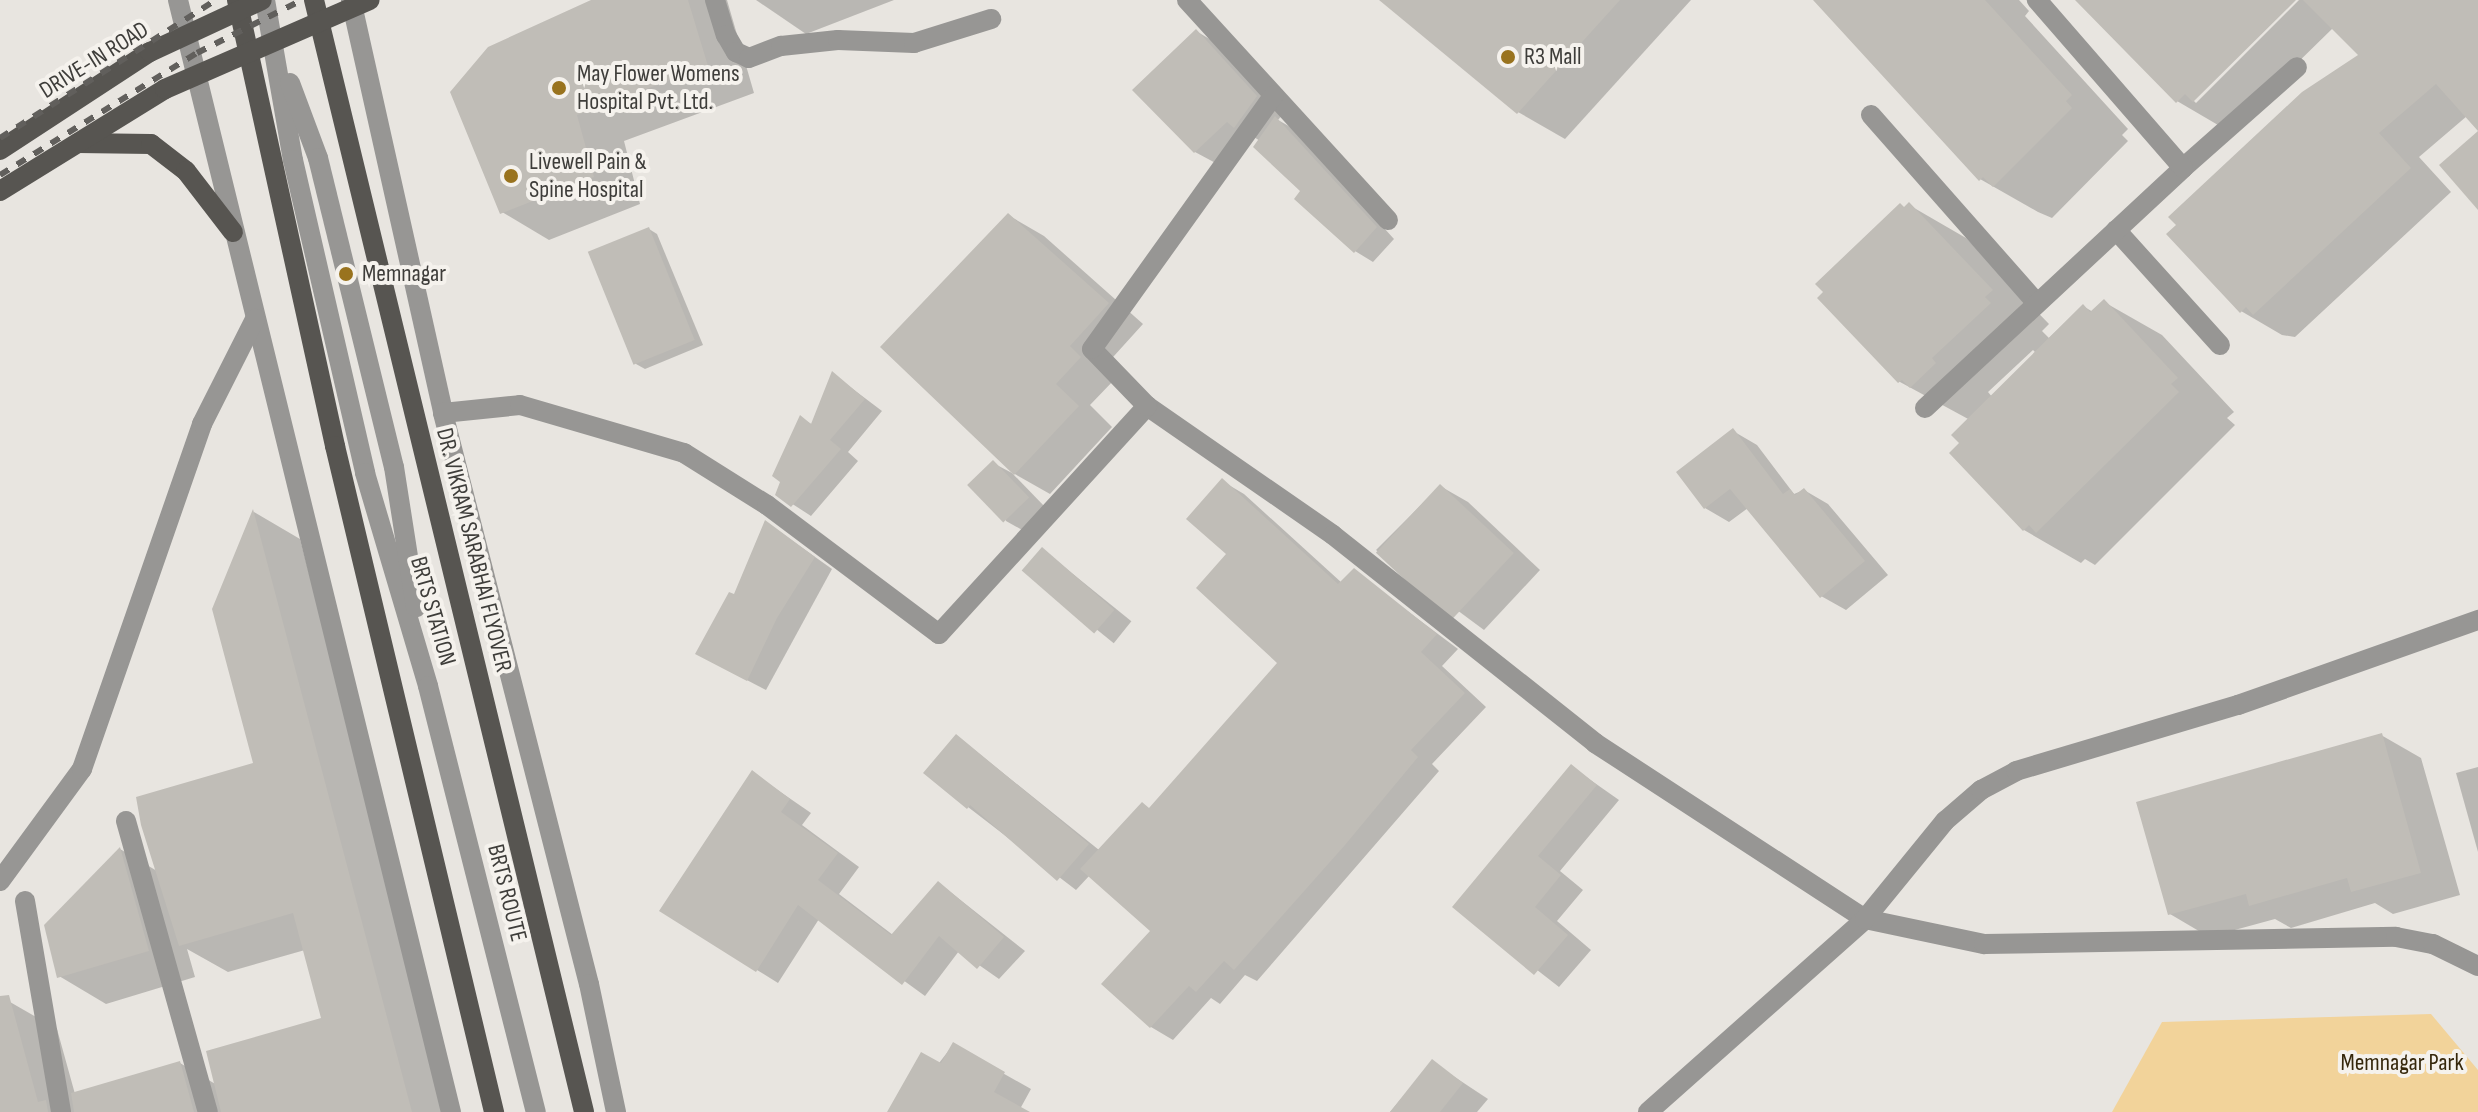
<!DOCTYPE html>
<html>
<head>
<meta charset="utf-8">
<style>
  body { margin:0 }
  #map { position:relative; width:2478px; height:1112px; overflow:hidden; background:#e8e5e0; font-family:"Sofia Sans Condensed",sans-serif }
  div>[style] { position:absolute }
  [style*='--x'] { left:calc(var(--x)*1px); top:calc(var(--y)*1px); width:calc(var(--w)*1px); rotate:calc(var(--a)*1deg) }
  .green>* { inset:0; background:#f2d39a }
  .shadow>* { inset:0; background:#0003; transform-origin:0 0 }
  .building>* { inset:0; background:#c0bdb7; transform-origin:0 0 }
  .minor>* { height:20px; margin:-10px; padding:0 10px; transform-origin:10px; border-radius:10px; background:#979694 }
  .major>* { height:20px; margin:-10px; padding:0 10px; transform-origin:10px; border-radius:10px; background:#575551 }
  .rail>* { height:6px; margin-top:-3px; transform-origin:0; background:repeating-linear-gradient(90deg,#615f5c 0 10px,transparent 0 20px) }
  .dots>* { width:22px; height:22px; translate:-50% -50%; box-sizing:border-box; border:4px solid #f5f2ed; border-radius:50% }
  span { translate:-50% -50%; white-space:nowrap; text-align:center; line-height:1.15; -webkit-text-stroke:8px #f5f2ed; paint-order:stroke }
  .poi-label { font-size:24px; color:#3e3d3a }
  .left { translate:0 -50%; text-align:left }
  .street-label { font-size:24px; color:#3e3d3a }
  .park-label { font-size:24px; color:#35270b }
</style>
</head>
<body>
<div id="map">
  <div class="green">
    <i style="clip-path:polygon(2431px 1014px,2478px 1070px,2478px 1112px,2112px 1112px,2162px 1022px)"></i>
  </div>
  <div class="shadow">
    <i style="clip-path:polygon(595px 0,727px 0,754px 93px,624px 141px,640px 204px,549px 240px,502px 212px)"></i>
    <i style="clip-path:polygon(756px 0,894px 0,806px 34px)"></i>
    <i style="clip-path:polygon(1382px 0,1691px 0,1565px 139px,1518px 112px)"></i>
    <i style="clip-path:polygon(1815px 0,2019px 0,2029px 11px,2025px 16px,2128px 129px,2122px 135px,2128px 141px,2052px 218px,2038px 212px,1980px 179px)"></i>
    <i style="clip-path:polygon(2078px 0,2294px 0,2193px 100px,2196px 103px,2299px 0,2478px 0,2478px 128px,2467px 116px,2419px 157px,2451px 192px,2295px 337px,2282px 335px,2241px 311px,2361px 56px,2333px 28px,2235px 124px,2218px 125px,2177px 101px)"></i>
    <i style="clip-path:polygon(1196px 31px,1223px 47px,1284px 113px,1278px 120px,1294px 129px,1394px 239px,1373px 262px,1355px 251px,1260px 141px,1254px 137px,1223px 167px,1195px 152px)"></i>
    <i style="clip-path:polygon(evenodd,1909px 205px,1966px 238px,2049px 324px,2042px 331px,2049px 338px,2083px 306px,2093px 312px,2104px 302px,2162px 335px,2234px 412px,2227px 418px,2235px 425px,2095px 565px,2085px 559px,2081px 563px,2024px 530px,1962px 443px,1970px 420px,1900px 382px,1820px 298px,1909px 205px,2033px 350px,2039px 356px,1993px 398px,1988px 392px,2033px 350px)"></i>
    <i style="clip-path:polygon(1008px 215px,1044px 236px,1143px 324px,1104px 367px,1115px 379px,1090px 405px,1112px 427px,1050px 494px,1013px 473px)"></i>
    <i style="clip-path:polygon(649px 229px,657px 234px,703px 345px,645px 369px,636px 364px)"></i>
    <i style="clip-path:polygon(833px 374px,882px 411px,848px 452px,858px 461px,811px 516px,777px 494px,801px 418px,813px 425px)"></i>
    <i style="clip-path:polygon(1733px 431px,1757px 445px,1794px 494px,1804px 490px,1828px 504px,1888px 575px,1846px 610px,1821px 596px,1748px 508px,1729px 522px,1705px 508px)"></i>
    <i style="clip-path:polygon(993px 463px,1012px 473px,1046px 508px,1024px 531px,1006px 521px)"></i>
    <i style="clip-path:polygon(1222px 481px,1244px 494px,1342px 583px,1354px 571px,1458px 649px,1442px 666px,1486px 707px,1432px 764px,1439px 771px,1257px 981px,1245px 975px,1220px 1004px,1211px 998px,1173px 1040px,1151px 1027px,1104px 984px,1153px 931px,1090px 875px,1076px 890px,968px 807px,957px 736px,1099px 850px,1151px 809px,1280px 662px,1229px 554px)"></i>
    <i style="clip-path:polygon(1440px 486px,1468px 502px,1540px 570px,1484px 630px,1376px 550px)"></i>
    <i style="clip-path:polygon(254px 512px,300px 539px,451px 1112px,0 1112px,0 1005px,10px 1002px,57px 1029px,75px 1094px,180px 1063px,217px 1085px,324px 1019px,305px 950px,228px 972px,187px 949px,195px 977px,106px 1004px,59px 976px,120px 849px,157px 871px,255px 764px,214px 609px)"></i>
    <i style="clip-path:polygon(766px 522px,832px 569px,766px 690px,716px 664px,735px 597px)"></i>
    <i style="left:1042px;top:549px;width:115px;height:28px;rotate:39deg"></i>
    <i style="clip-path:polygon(2381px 735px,2421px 758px,2460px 895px,2393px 914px,2375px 903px,2291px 928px,2275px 919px,2209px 937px,2170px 914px)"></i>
    <i style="clip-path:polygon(1572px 767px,1619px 800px,1560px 871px,1583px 890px,1557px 921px,1591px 950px,1559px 987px,1455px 906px)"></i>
    <i style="clip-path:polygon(2478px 767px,2478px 852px,2456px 773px)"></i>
    <i style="clip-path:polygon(753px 773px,811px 813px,802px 825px,859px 867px,839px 894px,893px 935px,939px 883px,1025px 951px,999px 979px,959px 951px,925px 996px,819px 919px,778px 983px,757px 970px)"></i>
    <i style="clip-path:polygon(953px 1045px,1031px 1089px,1020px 1109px,1026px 1112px,901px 1112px)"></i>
    <i style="clip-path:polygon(1432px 1062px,1488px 1099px,1477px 1112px,1390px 1112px)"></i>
  </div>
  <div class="building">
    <i style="clip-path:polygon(591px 0,688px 0,708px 66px,577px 115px,594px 177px,500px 214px,450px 92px,488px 47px)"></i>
    <i style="clip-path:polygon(1379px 0,1620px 0,1517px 114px)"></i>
    <i style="clip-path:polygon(1813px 0,1985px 0,2072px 95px,2066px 101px,2072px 108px,1993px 187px,1983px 177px,1979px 181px)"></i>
    <i style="clip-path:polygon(2075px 0,2296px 0,2193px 102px,2185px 94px,2176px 103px)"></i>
    <i style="clip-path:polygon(2303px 0,2478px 0,2478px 131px,2436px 84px,2379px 133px,2411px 168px,2253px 315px,2246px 307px,2240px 313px,2166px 234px,2176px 225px,2168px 217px,2302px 92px,2358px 55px)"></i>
    <i style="clip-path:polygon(1196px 29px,1257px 96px,1234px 128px,1227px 122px,1194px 153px,1132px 90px)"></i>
    <i style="clip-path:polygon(1275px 116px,1377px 227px,1354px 253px,1294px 199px,1300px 191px,1253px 147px)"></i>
    <i style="clip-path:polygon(2478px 131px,2478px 210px,2439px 165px)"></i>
    <i style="clip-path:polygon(1909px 202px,1993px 290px,1985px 297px,1991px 303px,1932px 358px,1936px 363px,1910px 388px,1902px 380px,1898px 383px,1817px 298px,1823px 292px,1815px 284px,1900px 203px,1904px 207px)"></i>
    <i style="clip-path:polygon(1008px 213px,1109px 303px,1070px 346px,1081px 357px,1056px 384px,1079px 406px,1014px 475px,880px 347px)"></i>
    <i style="left:649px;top:227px;width:122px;height:66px;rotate:68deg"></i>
    <i style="clip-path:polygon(2104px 299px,2178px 378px,2171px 384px,2179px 392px,2036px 533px,2029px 525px,2023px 531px,1949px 453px,1959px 443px,1951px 435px,2083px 304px,2090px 312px)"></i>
    <i style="clip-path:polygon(832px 371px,865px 399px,830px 440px,841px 449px,791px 507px,775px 495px,780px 482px,772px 476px,800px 415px,811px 424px)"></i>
    <i style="clip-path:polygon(1733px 428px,1783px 494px,1790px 489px,1795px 495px,1804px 488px,1865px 561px,1820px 598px,1730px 489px,1704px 509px,1676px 472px)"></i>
    <i style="left:993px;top:460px;width:52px;height:36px;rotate:46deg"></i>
    <i style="clip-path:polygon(1222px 478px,1338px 584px,1354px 568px,1437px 634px,1421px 652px,1465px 693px,1411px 750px,1418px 757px,1345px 845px,1234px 970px,1224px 961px,1196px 992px,1189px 986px,1150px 1028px,1101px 984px,1150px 931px,1080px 869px,1142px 802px,1149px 808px,1277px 663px,1196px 588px,1226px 554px,1186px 519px)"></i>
    <i style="left:1440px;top:484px;width:101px;height:94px;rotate:43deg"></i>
    <i style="clip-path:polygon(253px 509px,412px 1112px,221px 1112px,206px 1051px,321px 1018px,293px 913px,179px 946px,141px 825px,136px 797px,253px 763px,212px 609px)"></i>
    <i style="clip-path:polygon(765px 520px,815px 557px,777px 618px,747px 681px,695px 654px,729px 592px,734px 594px)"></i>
    <i style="left:1042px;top:547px;width:96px;height:31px;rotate:41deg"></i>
    <i style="clip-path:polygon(2382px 733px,2421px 873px,2351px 892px,2347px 878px,2249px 906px,2246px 894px,2168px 915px,2136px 802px)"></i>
    <i style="clip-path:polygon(956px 734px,1089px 844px,1057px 881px,970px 805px,967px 809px,923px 773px)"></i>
    <i style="clip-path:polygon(1571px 764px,1597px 785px,1538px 856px,1561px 875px,1535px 907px,1568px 935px,1534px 975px,1452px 907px)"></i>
    <i style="clip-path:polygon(752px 770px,790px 799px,781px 812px,838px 853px,818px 880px,891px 935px,938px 881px,1004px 937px,977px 969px,939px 936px,902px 985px,798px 905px,756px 972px,659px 911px)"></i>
    <i style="clip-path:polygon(120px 847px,149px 951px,57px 978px,44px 925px)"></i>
    <i style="clip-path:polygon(9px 995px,38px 1102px,46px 1100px,48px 1112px,0 1112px,0 996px)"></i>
    <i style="clip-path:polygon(953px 1042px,1005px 1072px,994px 1092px,1030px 1112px,887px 1112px,921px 1052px,941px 1063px)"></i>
    <i style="clip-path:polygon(1432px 1059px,1463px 1083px,1440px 1112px,1390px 1112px)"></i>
    <i style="clip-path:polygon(180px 1061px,194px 1112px,74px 1112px,71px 1093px)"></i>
  </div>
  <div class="minor">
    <i style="--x:178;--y:0;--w:1145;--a:76.21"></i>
    <i style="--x:265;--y:0;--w:162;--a:80.1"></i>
    <i style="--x:293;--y:160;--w:321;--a:77"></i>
    <i style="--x:365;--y:473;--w:222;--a:73.5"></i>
    <i style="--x:428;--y:686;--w:439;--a:75.8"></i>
    <i style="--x:351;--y:0;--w:423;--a:77.4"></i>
    <i style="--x:443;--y:413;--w:589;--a:75.66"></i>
    <i style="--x:589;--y:984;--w:131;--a:78.1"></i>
    <i style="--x:715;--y:0;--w:37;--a:73"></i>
    <i style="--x:726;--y:35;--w:20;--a:60"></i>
    <i style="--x:736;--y:52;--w:14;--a:25"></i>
    <i style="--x:749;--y:58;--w:34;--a:-21"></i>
    <i style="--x:781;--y:46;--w:57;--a:-6"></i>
    <i style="--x:838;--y:40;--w:76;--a:2.3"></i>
    <i style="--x:914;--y:43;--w:81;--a:-17.3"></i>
    <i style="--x:1187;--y:0;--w:298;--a:47.6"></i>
    <i style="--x:290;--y:83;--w:80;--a:69.5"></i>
    <i style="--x:318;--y:158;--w:318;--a:76.2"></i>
    <i style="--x:394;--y:467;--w:142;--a:81.1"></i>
    <i style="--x:1871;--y:115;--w:251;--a:48.6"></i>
    <i style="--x:2183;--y:168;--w:152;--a:-41.5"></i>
    <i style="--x:2116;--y:230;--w:155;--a:47.9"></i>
    <i style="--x:1147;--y:406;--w:226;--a:34.7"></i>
    <i style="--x:1333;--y:535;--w:335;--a:38.4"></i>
    <i style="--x:1595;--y:743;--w:322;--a:33.1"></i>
    <i style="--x:1865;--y:919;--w:122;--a:11.9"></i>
    <i style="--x:1984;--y:944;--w:412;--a:-1"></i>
    <i style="--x:2396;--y:937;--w:38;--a:11"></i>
    <i style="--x:2433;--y:944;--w:50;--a:26.1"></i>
    <i style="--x:1925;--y:408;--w:352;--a:-42.9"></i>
    <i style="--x:2183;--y:168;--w:223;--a:-131"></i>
    <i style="--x:443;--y:413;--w:77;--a:-5.9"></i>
    <i style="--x:520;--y:405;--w:171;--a:16.3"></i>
    <i style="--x:684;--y:453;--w:98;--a:32.1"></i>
    <i style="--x:767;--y:505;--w:215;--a:36.9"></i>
    <i style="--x:939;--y:634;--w:309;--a:-47.6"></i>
    <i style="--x:1147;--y:406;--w:79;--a:-134"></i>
    <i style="--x:1092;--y:349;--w:312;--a:-54.4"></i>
    <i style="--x:126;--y:821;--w:302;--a:74.3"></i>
    <i style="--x:0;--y:881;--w:139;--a:-53.8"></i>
    <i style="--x:82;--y:769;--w:365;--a:-70.8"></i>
    <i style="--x:202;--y:424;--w:118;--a:-63.2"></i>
    <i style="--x:25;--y:901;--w:214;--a:80.3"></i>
    <i style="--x:1648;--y:1112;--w:290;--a:-41.6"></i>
    <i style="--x:1865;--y:919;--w:127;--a:-50.8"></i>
    <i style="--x:1945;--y:821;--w:48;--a:-40.7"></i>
    <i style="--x:1981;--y:790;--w:40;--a:-28"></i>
    <i style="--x:2016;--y:771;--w:232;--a:-16.6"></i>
    <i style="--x:2238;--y:705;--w:255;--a:-19.5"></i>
  </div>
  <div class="major">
    <i style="--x:237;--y:0;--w:457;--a:77.6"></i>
    <i style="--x:335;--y:446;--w:685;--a:76.57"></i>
    <i style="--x:314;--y:0;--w:1144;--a:76.35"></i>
    <i style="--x:78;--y:143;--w:73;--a:0.8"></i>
    <i style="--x:151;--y:144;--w:44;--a:37.6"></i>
    <i style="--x:186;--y:171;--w:77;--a:52.4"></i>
    <i style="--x:0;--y:150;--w:179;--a:-33.2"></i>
    <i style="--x:150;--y:52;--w:123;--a:-24.9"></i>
    <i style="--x:0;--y:191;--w:194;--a:-31.7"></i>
    <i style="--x:165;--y:89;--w:223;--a:-23.5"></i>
  </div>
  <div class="rail">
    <i style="--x:0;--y:138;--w:256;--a:-32.6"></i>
    <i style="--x:0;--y:175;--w:232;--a:-31.8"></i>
    <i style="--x:197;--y:53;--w:118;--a:-26.8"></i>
  </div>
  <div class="dots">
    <i style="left:1508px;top:57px;background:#99731e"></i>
    <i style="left:559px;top:88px;background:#99731e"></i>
    <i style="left:511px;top:176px;background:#99731e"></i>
    <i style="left:346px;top:274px;background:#99731e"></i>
  </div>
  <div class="poi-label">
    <span class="left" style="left:1524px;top:57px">R3 Mall</span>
    <span class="left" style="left:577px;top:88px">May Flower Womens<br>Hospital Pvt. Ltd.</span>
    <span class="left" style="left:529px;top:176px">Livewell Pain &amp;<br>Spine Hospital</span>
    <span class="left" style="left:362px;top:274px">Memnagar</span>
  </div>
  <div class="street-label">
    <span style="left:94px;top:60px;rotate:-32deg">DRIVE-IN ROAD</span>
    <span style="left:474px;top:550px;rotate:76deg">DR. VIKRAM SARABHAI FLYOVER</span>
    <span style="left:433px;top:611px;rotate:74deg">BRTS STATION</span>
    <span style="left:507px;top:893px;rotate:76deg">BRTS ROUTE</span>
  </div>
  <div class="park-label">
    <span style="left:2402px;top:1063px">Memnagar Park</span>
  </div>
</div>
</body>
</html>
